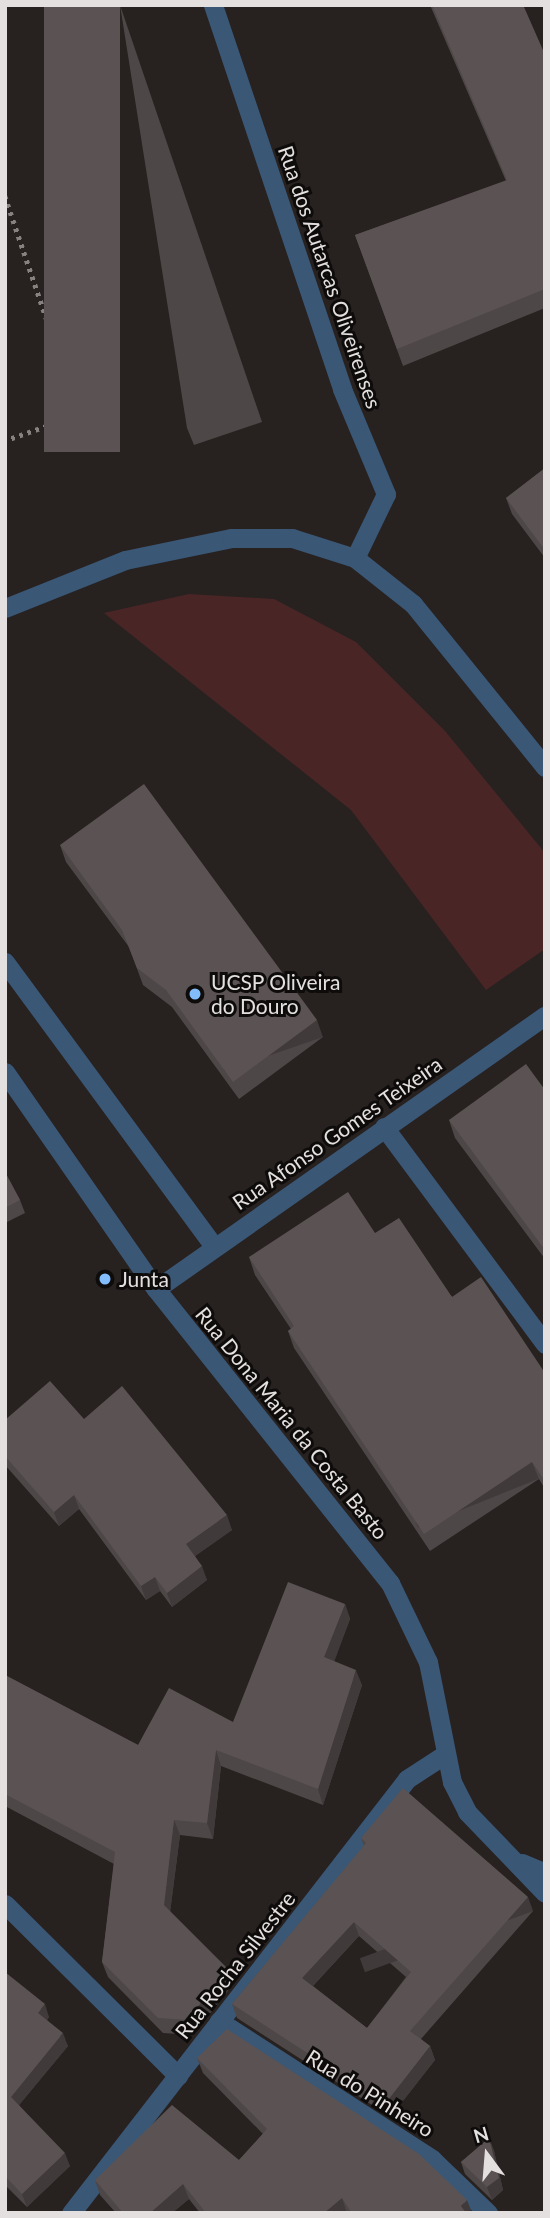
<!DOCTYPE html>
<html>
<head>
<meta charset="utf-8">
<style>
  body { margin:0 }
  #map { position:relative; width:550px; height:2218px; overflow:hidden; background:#272120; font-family:Lato,sans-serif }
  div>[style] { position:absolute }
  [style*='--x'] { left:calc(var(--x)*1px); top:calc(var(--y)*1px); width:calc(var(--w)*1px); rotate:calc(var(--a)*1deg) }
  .green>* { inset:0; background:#492625 }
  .path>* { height:4.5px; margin-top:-2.25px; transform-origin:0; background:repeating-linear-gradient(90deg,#878281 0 3.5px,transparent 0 8.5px) }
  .service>* { height:19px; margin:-9.5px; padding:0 9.5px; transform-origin:9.5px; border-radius:9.5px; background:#3a5776 }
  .minor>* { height:19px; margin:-9.5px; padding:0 9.5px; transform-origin:9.5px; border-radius:9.5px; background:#3a5776 }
  .tertiary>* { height:19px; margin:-9.5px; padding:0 9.5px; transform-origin:9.5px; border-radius:9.5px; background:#3a5776 }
  .wall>* { inset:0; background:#4e4747 }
  .shaded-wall>* { inset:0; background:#403a3a; transform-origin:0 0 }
  .building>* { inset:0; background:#5b5353; transform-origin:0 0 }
  .dots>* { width:19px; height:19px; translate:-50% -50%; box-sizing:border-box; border:4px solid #0e0b0b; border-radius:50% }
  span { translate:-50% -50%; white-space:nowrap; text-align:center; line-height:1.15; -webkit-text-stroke:6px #0e0b0b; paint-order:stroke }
  .street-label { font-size:21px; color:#e4e0df }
  .poi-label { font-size:21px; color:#e4e0df }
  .left { translate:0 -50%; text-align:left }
  .frame { position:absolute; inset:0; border:7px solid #e4e0df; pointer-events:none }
  .north { position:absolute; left:452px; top:2120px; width:70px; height:70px; -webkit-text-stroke:5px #0e0b0b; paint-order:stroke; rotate:344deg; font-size:19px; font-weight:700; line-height:28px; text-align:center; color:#e4e0df }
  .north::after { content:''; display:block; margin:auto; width:24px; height:32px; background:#e4e0df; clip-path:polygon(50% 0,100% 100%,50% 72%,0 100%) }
</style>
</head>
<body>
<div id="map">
  <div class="green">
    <i style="clip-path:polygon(189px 594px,274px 599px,356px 642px,445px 731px,545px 853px,545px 949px,486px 990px,351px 810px,104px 613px)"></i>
  </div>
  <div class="path">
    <i style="--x:5;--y:196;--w:231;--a:71.3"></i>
    <i style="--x:79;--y:415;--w:78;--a:160.6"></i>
  </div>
  <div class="service">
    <i style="--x:5;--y:962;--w:353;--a:53.7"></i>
    <i style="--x:5;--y:1904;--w:244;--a:44.8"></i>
  </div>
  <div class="minor">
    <i style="--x:213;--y:5;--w:405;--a:71.4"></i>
    <i style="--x:342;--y:389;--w:114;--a:67.3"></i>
    <i style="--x:386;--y:494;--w:71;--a:115.8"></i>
    <i style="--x:5;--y:608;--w:129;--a:-21.8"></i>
    <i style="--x:125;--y:560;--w:108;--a:-11.7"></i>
    <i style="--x:231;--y:538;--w:61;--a:0"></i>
    <i style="--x:292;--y:538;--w:66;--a:17.6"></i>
    <i style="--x:355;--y:558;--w:74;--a:38.4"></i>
    <i style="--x:413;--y:604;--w:210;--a:51"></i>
    <i style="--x:384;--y:1127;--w:270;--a:53.4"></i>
    <i style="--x:156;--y:1289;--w:475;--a:-35.1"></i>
    <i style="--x:522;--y:1863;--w:25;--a:23"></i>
    <i style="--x:219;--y:2021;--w:254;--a:32.9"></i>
    <i style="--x:432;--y:2159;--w:78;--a:44"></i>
  </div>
  <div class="tertiary">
    <i style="--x:5;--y:1072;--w:264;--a:55.2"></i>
    <i style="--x:156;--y:1289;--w:376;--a:51.5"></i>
    <i style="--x:390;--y:1583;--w:88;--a:64.3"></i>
    <i style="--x:428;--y:1662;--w:122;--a:78.7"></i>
    <i style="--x:452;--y:1782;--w:34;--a:63"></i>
    <i style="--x:467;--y:1812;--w:112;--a:46.1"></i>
    <i style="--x:71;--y:2213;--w:549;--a:-52.25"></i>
    <i style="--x:407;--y:1779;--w:44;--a:-33"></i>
  </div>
  <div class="wall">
    <i style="clip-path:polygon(120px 5px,262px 422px,194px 445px,187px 428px)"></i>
    <i style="clip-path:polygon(430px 5px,523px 5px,545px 55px,545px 308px,403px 366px,355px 235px,506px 181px)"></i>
    <i style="clip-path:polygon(545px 468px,545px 558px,512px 514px,506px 498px)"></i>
    <i style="clip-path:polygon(60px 845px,323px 1037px,239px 1099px,172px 1007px,143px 985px,129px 947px,66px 862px)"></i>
    <i style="clip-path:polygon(545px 1090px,545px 1259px,455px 1138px,449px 1120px)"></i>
    <i style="clip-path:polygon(5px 1172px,20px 1200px,25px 1213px,5px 1223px)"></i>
    <i style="clip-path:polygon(375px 1233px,545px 1373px,545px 1489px,539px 1479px,430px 1551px,294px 1348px,288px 1331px,291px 1329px,255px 1275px,249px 1257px)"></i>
    <i style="clip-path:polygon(84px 1419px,232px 1530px,195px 1556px,207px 1580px,172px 1607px,160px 1591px,146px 1600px,79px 1509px,59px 1526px,5px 1465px,5px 1420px)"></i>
    <i style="clip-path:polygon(345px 1604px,350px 1619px,334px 1661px,362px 1685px,323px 1805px,221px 1766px,213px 1839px,180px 1835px,170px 1912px,233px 1984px,193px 2035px,163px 2033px,108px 1977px,102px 1962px,114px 1864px,5px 1806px,5px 1675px,138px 1745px,233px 1722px)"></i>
    <i style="clip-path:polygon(evenodd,361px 1838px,533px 1911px,421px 2039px,430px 2046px,435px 2060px,395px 2111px,400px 2123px,237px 2018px,232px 2004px,364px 1846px,361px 1838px,359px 1936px,406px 1977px,367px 2028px,313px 1986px,359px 1936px)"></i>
    <i style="clip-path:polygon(5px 1972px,49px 2017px,47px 2020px,68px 2046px,19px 2105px,70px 2166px,27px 2207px,5px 2185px)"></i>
    <i style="clip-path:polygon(197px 2058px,472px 2213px,200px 2213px,189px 2199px,172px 2213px,116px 2213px,100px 2195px,95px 2180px,239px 2160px,263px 2134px,203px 2073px)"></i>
    <i style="clip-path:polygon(489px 2138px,494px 2151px,503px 2190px,492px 2200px,465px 2174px,461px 2162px)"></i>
  </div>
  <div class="shaded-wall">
    <i style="left:317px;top:1020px;width:18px;height:104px;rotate:71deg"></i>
    <i style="left:532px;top:1462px;width:18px;height:130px;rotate:68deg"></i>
    <i style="clip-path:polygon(74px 1495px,79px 1509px,59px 1526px,54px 1512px)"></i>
    <i style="clip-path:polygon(227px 1515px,232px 1530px,191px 1559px,186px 1544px)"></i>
    <i style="clip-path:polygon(202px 1566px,207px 1580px,172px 1607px,167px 1593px)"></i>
    <i style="clip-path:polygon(155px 1577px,160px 1591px,146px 1600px,141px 1586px)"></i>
    <i style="clip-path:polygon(345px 1604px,350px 1619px,330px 1673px,324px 1657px)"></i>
    <i style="clip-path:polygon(356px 1670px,362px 1685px,323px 1805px,318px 1789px)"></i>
    <i style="clip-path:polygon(216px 1750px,221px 1766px,213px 1839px,207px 1823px)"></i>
    <i style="clip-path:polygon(174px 1820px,180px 1835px,169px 1921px,164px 1905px)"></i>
    <i style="left:528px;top:1897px;width:15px;height:179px;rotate:70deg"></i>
    <i style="clip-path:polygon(354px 1922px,359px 1936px,307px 1992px,302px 1978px)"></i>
    <i style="clip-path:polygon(227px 1968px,233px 1984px,193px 2035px,188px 2020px)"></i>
    <i style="clip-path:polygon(45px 2004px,49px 2017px,42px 2026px,38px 2013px)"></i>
    <i style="clip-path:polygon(63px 2033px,68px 2046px,15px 2110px,11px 2097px)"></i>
    <i style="clip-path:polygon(430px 2046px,435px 2060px,395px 2111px,388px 2100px)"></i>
    <i style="clip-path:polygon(489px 2138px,494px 2151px,503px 2190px,492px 2200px,487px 2187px)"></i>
    <i style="clip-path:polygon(65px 2153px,70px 2166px,27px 2207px,22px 2194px)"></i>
    <i style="clip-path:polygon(183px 2184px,189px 2199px,172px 2213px,150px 2213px)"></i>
    <i style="clip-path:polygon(342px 2198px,347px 2213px,324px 2213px)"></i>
    <i style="clip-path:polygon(467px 2200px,472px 2213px,463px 2213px,461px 2206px)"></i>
  </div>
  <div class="building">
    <i style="left:44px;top:5px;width:76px;height:447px"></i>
    <i style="clip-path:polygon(432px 5px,523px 5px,545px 55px,545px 289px,397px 349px,355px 235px,507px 180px)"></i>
    <i style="clip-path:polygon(545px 468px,545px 550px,506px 498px)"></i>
    <i style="clip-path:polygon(144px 784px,317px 1020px,233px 1082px,166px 990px,137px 968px,122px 930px,60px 845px)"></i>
    <i style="clip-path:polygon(526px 1064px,545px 1090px,545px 1250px,449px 1120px)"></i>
    <i style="clip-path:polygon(5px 1172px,20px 1200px,5px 1208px)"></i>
    <i style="clip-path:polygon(348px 1192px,375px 1233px,399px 1218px,452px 1297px,481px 1277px,545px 1373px,545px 1481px,532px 1462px,424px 1534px,288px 1331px,294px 1326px,249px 1257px)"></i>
    <i style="clip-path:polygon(50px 1381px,84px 1419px,122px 1386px,227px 1515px,186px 1544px,202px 1566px,167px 1593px,155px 1577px,141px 1586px,74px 1495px,54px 1512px,5px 1456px,5px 1420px)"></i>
    <i style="clip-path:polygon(288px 1582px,345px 1604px,324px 1657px,356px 1670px,318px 1789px,216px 1750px,207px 1823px,174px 1820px,164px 1905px,227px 1968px,188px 2020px,158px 2018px,102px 1962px,115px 1852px,5px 1794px,5px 1675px,138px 1745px,169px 1688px,233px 1722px)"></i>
    <i style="clip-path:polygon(evenodd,403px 1788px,528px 1897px,410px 2031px,430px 2046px,388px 2100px,395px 2110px,232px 2004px,366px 1843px,361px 1838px,403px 1788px,354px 1922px,411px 1972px,367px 2028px,302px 1978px,354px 1922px)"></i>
    <i style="clip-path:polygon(5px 1972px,45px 2004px,38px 2013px,63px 2033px,11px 2097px,65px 2153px,22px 2194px,5px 2176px)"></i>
    <i style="clip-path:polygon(227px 2029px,419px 2154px,467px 2200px,461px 2206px,466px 2213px,352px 2213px,342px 2198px,324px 2213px,206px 2213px,183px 2184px,150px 2213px,123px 2213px,95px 2180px,172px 2105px,239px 2160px,267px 2129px,197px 2058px)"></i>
    <i style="clip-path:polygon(489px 2138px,499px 2178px,487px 2187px,461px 2162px)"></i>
  </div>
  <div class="dots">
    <i style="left:195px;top:994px;background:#83bcfb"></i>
    <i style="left:105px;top:1279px;background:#83bcfb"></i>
  </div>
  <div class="street-label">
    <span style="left:330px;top:277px;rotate:71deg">Rua dos Autarcas Oliveirenses</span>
    <span style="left:337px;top:1133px;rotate:-35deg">Rua Afonso Gomes Teixeira</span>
    <span style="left:292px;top:1423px;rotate:51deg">Rua Dona Maria da Costa Basto</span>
    <span style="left:235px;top:1965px;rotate:-52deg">Rua Rocha Silvestre</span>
    <span style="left:370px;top:2093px;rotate:32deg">Rua do Pinheiro</span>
  </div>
  <div class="poi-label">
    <span class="left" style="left:211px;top:994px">UCSP Oliveira<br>do Douro</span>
    <span class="left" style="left:119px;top:1279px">Junta</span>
  </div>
  <div class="frame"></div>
  <div class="north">N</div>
</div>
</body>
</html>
